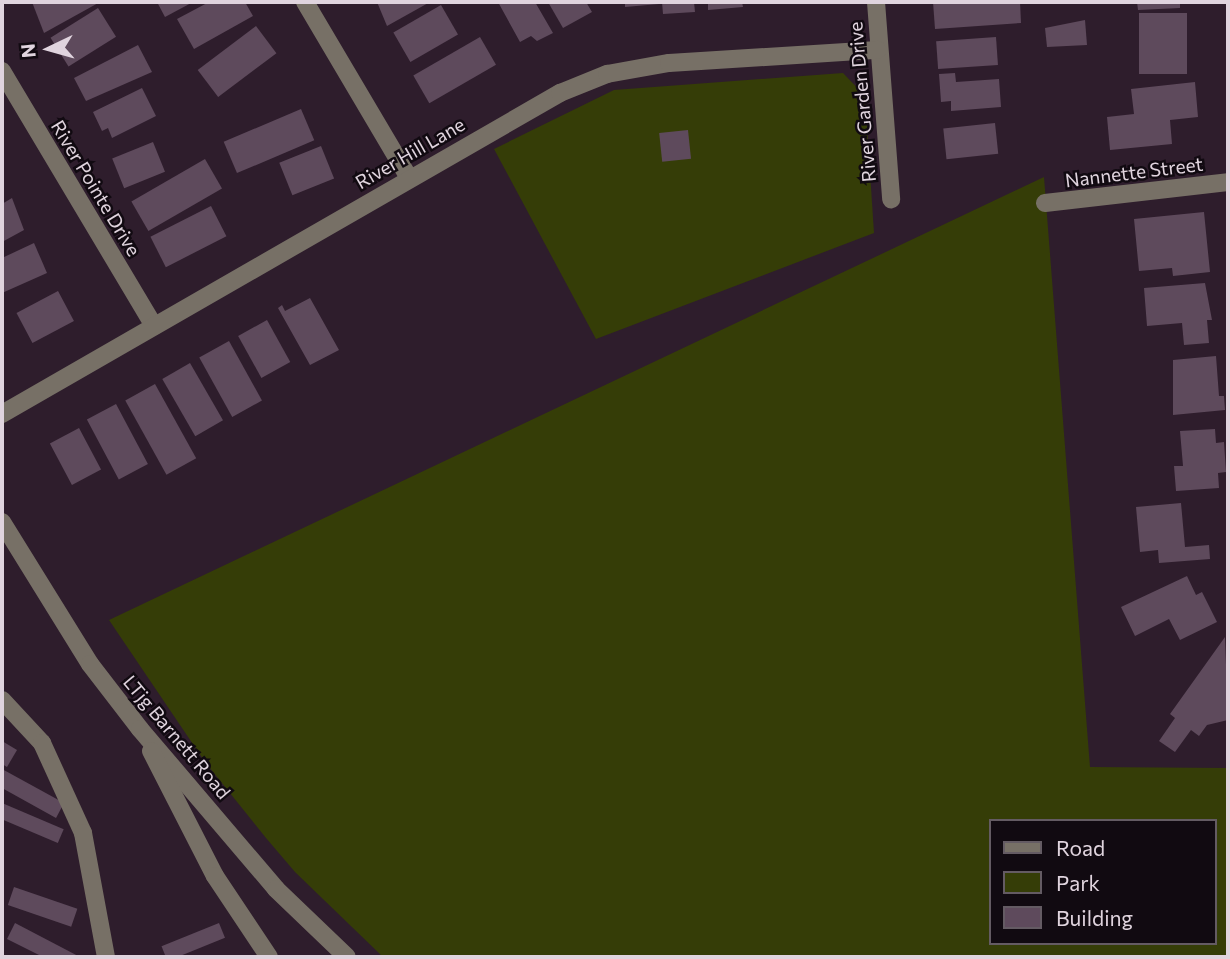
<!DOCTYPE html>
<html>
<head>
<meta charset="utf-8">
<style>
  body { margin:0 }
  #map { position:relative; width:1230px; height:959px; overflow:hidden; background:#2e1d2c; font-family:Commissioner,sans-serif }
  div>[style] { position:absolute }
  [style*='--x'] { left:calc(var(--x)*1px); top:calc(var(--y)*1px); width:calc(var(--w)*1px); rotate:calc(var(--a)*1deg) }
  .green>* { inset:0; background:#353d07 }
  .building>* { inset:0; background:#5e4a5c; transform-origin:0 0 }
  .minor>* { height:18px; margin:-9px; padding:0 9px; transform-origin:9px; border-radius:9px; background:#777066 }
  span { translate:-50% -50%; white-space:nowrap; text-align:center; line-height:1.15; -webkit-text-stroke:5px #110a11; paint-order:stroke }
  .street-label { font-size:19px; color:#e0d4de }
  .frame { position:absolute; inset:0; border:4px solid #e0d4de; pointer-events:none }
  .legend { position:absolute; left:989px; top:819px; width:228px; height:126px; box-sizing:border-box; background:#110a11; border:2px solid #645b63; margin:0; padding:9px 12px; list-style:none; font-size:21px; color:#e0d4de }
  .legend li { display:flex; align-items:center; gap:14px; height:35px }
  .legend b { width:35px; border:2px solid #645b63 }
  .north { position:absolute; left:14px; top:14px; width:70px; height:70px; -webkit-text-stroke:5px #110a11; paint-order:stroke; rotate:265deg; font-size:19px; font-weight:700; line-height:28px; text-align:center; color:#e0d4de }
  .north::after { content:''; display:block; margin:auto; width:24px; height:32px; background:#e0d4de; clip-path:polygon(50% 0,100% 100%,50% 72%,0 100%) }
</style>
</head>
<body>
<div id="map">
  <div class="green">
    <i style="clip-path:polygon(843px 73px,865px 96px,874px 233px,596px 339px,494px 149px,614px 90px)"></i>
    <i style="clip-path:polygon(evenodd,1044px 177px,1090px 767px,1228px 768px,1228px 957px,383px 957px,295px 872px,266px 838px,205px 762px,109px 620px,1044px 177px,990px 821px,1214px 821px,1214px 943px,990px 943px,990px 821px)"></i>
  </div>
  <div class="building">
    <i style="clip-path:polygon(32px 2px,100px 2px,44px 33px)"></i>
    <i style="clip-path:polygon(157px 2px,193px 2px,165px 17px)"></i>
    <i style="clip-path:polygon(209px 2px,245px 2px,253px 16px,194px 49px,177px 19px)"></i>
    <i style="clip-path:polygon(377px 2px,430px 2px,387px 26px)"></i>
    <i style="clip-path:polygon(498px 2px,535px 2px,553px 33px,537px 41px,531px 36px,520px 42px)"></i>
    <i style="clip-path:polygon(548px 2px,586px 2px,592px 12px,563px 28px)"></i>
    <i style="clip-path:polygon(625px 2px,659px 2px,659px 4px,625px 7px)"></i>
    <i style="clip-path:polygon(662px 2px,694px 2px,695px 12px,663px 14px)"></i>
    <i style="clip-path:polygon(708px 2px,742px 2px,743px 7px,708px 10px)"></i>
    <i style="clip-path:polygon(933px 2px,1020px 2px,1021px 23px,935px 29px)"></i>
    <i style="clip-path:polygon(1137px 2px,1180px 2px,1180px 8px,1138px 10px)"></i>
    <i style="left:441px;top:5px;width:34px;height:55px;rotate:60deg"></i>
    <i style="left:98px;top:8px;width:34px;height:56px;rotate:58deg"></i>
    <i style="left:1187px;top:13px;width:61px;height:48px;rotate:90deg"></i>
    <i style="clip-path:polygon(1085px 20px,1087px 45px,1047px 47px,1045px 28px)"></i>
    <i style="left:256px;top:26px;width:34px;height:73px;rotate:53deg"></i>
    <i style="left:480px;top:37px;width:32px;height:77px;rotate:60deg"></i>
    <i style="left:996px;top:37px;width:28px;height:60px;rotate:86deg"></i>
    <i style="clip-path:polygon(138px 45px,152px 72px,86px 101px,74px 78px)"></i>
    <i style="clip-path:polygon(955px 73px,956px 82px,999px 79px,1001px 107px,951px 111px,951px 101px,941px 102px,939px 74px)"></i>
    <i style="clip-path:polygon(1195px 82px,1198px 117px,1170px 120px,1172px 144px,1110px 150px,1107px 117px,1134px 114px,1131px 89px)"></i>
    <i style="clip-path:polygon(142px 88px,156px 116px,112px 138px,108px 128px,102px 131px,93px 112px)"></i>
    <i style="left:301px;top:109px;width:34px;height:84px;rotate:67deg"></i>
    <i style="left:995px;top:123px;width:31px;height:52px;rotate:84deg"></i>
    <i style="left:688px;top:130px;width:29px;height:29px;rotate:84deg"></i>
    <i style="left:153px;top:142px;width:32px;height:44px;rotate:68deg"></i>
    <i style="left:321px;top:146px;width:35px;height:45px;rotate:68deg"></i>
    <i style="left:205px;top:159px;width:34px;height:85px;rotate:60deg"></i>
    <i style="clip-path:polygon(12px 198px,24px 230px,2px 242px,2px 204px)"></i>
    <i style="left:211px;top:206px;width:34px;height:68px;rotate:63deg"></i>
    <i style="clip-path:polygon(1204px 212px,1210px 272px,1173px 276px,1172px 268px,1139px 271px,1134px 219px)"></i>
    <i style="clip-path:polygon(34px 243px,47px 273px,2px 293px,2px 258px)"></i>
    <i style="clip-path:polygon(1205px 283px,1212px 320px,1207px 320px,1209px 343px,1184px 345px,1182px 323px,1147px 326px,1144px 288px)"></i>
    <i style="left:58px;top:291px;width:34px;height:47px;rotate:62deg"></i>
    <i style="clip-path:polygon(310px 298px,339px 350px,310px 365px,278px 308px,282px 305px,285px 311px)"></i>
    <i style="left:267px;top:320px;width:48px;height:33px;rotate:61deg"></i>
    <i style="left:229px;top:341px;width:68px;height:34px;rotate:61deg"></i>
    <i style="clip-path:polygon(1216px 356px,1219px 396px,1224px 396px,1225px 410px,1173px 415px,1173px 360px)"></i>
    <i style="left:190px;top:363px;width:66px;height:32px;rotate:60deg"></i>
    <i style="left:155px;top:384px;width:85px;height:34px;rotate:61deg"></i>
    <i style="left:116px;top:404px;width:68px;height:33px;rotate:62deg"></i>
    <i style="left:79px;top:428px;width:47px;height:33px;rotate:62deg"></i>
    <i style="clip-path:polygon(1215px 429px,1216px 443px,1224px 442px,1226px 472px,1218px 473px,1219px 488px,1176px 491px,1174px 466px,1183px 466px,1180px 431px)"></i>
    <i style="clip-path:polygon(1181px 503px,1185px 547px,1209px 545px,1210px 559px,1159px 563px,1158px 550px,1140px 552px,1136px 507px)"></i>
    <i style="clip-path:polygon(1187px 576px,1196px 595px,1202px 592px,1217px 622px,1180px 640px,1169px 619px,1135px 636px,1121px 607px)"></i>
    <i style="clip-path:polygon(1225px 637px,1228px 720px,1207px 725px,1199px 736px,1191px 730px,1175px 752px,1159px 741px,1175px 718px,1170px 714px)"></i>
    <i style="clip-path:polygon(2px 741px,17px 750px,7px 767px,2px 764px)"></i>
    <i style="clip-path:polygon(2px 769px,64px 803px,56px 818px,2px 788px)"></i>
    <i style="left:2px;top:803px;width:67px;height:15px;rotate:23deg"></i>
    <i style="left:14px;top:887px;width:67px;height:19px;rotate:19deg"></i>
    <i style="clip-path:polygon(15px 923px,80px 957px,43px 957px,7px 939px)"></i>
    <i style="left:219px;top:923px;width:16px;height:62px;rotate:68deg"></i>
  </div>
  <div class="minor">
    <i style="--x:305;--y:2;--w:204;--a:59.4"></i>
    <i style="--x:876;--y:2;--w:198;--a:85.6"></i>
    <i style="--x:2;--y:71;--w:297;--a:59.2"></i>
    <i style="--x:1045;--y:203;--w:184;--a:-6.5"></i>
    <i style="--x:2;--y:414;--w:644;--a:-29.91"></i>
    <i style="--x:560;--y:93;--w:51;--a:-22"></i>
    <i style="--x:607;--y:74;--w:63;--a:-10.1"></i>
    <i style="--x:669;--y:63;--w:209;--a:-3.6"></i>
    <i style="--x:2;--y:522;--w:167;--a:58.2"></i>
    <i style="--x:90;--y:664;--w:82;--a:52.4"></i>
    <i style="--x:140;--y:729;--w:210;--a:49.6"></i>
    <i style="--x:276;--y:889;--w:98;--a:43.8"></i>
    <i style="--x:2;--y:700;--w:59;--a:47.1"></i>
    <i style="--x:42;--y:743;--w:99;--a:65.5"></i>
    <i style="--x:83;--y:833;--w:126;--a:79.5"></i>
    <i style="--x:151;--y:751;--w:140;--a:62.9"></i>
    <i style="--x:215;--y:876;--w:97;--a:56.3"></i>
  </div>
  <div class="street-label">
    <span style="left:862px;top:102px;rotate:-95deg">River Garden Drive</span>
    <span style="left:410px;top:153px;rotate:-30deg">River Hill Lane</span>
    <span style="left:1134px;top:172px;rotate:-7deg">Nannette Street</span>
    <span style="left:96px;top:188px;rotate:59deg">River Pointe Drive</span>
    <span style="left:177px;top:737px;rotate:50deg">LTjg Barnett Road</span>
  </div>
  <div class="frame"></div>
  <ul class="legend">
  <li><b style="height:9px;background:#777066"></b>Road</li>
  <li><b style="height:19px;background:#353d07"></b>Park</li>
  <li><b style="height:19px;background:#5e4a5c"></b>Building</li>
  </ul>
  <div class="north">N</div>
</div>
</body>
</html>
